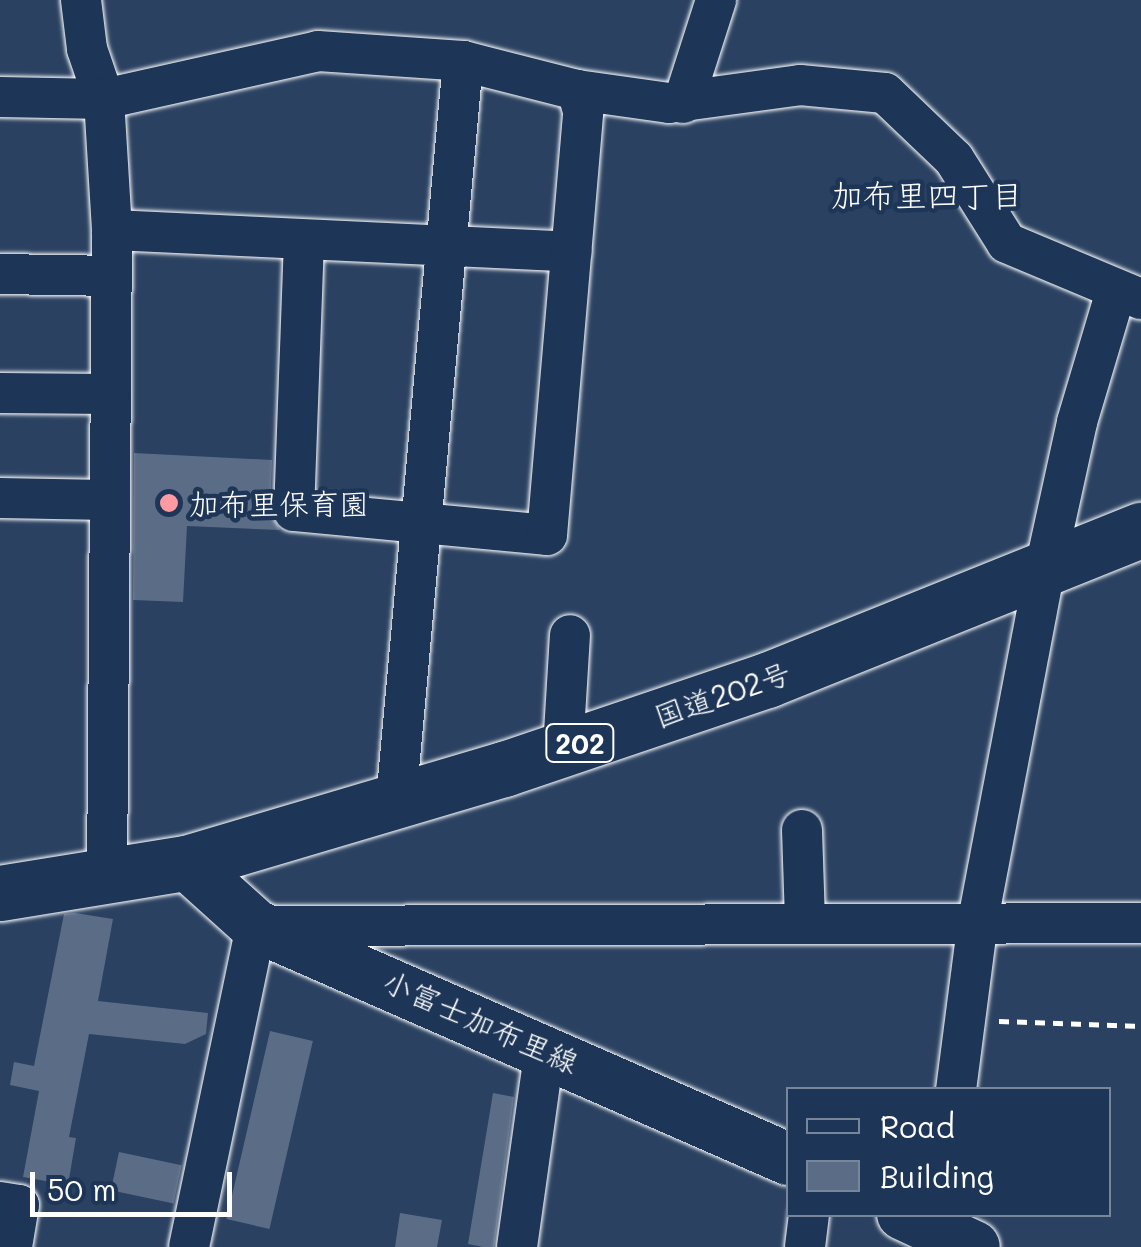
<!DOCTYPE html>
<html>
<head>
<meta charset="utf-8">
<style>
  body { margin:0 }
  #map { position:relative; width:1141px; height:1247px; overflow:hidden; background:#2a4161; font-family:Mali,"Klee One",sans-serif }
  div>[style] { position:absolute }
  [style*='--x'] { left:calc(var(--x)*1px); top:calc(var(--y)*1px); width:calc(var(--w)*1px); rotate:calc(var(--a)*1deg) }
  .building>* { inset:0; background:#5b6c86; transform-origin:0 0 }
  .path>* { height:5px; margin-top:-2.5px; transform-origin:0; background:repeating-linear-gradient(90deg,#fff 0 10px,transparent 0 18px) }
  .roads { filter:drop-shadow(0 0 2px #fff) drop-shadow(0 0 2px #fff) }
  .minor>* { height:40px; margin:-20px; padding:0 20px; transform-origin:20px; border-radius:20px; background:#1d3557 }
  .major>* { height:52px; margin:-26px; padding:0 26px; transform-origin:26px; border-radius:26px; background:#1d3557 }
  .highway>* { height:55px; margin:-27.5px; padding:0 27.5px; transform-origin:27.5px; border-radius:27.5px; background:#1d3557 }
  .dots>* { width:28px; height:28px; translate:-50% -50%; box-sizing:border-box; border:5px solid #1d3557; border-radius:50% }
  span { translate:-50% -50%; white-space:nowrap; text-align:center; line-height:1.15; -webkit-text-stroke:9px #1d3557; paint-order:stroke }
  .shield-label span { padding:2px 8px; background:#1d3557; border:2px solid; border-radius:8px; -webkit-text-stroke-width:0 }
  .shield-label { font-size:28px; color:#fff; font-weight:700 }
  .poi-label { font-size:30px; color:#fff }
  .left { translate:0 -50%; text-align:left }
  .street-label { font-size:30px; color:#fff }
  .neighbourhood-label { font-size:32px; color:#fff }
  .legend { position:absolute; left:786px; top:1087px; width:325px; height:130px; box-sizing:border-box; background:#1d3557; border:2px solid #77869a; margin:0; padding:12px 18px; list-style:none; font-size:30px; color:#fff }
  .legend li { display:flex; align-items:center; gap:20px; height:50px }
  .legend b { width:50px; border:2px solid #77869a }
  .scale { position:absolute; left:30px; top:1172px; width:202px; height:45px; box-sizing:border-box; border:5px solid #fff; border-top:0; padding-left:12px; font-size:30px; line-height:35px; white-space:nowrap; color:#fff; -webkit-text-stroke:8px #1d3557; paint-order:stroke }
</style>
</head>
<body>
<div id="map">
  <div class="building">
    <i style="clip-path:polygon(134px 453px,272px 460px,270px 511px,280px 530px,187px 526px,183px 602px,133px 600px)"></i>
    <i style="clip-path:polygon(75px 913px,113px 919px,98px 1001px,208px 1013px,206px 1034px,185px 1044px,89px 1034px,69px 1137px,76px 1138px,68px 1185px,23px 1177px,39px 1091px,10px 1085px,14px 1062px,34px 1066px,64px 914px)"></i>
    <i style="left:270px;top:1031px;width:44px;height:193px;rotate:13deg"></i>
    <i style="clip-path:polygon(493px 1093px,514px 1097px,494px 1247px,483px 1247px,468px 1244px)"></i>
    <i style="left:119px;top:1152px;width:64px;height:39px;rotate:12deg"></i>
    <i style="clip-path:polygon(400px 1213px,442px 1220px,437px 1247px,395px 1247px)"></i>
  </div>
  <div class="path">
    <i style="--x:999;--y:1021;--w:142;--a:2"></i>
  </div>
  <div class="roads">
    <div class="minor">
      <i style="--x:81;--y:0;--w:49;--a:83"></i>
      <i style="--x:87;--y:49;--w:53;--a:71.2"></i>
      <i style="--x:104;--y:99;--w:131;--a:86.5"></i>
      <i style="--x:112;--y:230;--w:647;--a:90.44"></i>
      <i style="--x:0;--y:97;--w:104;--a:1.1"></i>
      <i style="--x:104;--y:99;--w:219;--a:-12.6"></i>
      <i style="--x:318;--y:51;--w:145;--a:3.9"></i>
      <i style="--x:463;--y:61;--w:118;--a:14.3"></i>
      <i style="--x:577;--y:90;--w:93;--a:8"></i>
      <i style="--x:669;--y:103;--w:132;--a:-7.8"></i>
      <i style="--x:800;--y:85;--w:85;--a:5.4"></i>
      <i style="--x:885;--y:93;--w:95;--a:43.7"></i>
      <i style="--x:954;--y:159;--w:99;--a:57.8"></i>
      <i style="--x:1007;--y:243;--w:145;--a:22.7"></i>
      <i style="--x:683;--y:103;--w:108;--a:-72.2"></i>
      <i style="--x:112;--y:230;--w:460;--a:2.7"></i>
      <i style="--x:304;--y:240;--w:271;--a:92.1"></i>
      <i style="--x:294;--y:511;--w:254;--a:5.4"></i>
      <i style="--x:547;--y:535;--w:426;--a:-85.1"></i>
      <i style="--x:583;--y:111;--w:22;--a:-106"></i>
      <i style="--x:0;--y:274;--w:111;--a:1"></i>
      <i style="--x:0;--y:393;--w:109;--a:0.5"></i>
      <i style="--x:0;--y:498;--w:107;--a:1.1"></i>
      <i style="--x:563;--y:749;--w:114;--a:-86.5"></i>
      <i style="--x:396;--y:802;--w:744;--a:-84.83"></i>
      <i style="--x:802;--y:830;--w:91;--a:88.1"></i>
      <i style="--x:956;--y:1090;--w:171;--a:-82.6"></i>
      <i style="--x:978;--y:920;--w:358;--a:-79.2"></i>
      <i style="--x:1045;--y:568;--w:149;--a:-77.6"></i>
      <i style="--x:1077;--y:422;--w:137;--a:-73.4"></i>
      <i style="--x:0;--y:1202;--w:19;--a:9"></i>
      <i style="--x:19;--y:1205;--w:43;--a:99.5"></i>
      <i style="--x:189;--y:1247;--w:328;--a:-78.2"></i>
      <i style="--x:256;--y:926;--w:885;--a:-0.19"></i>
      <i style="--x:517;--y:1247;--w:200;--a:-82"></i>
      <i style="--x:805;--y:1247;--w:33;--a:-83"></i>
    </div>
    <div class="major">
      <i style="--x:186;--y:863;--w:94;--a:42"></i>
      <i style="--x:256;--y:926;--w:581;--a:23.65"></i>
      <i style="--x:903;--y:1214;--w:78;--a:24.9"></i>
    </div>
    <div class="highway">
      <i style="--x:0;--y:893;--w:188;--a:-9.2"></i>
      <i style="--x:186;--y:863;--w:332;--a:-16.5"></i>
      <i style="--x:504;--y:769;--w:278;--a:-18.7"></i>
      <i style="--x:767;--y:680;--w:403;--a:-21.9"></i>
    </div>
  </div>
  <div class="dots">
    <i style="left:169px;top:503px;background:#ff9aa2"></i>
  </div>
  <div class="shield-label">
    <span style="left:580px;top:743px">202</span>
  </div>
  <div class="poi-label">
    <span class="left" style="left:189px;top:503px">加布里保育園</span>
  </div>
  <div class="street-label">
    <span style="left:722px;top:694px;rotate:-19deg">国道202号</span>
    <span style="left:481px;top:1021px;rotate:24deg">小富士加布里線</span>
  </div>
  <div class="neighbourhood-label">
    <span style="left:927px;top:194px">加布里四丁目</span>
  </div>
  <ul class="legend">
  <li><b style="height:12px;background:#1d3557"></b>Road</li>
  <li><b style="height:28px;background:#5b6c86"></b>Building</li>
  </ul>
  <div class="scale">50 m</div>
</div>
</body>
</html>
